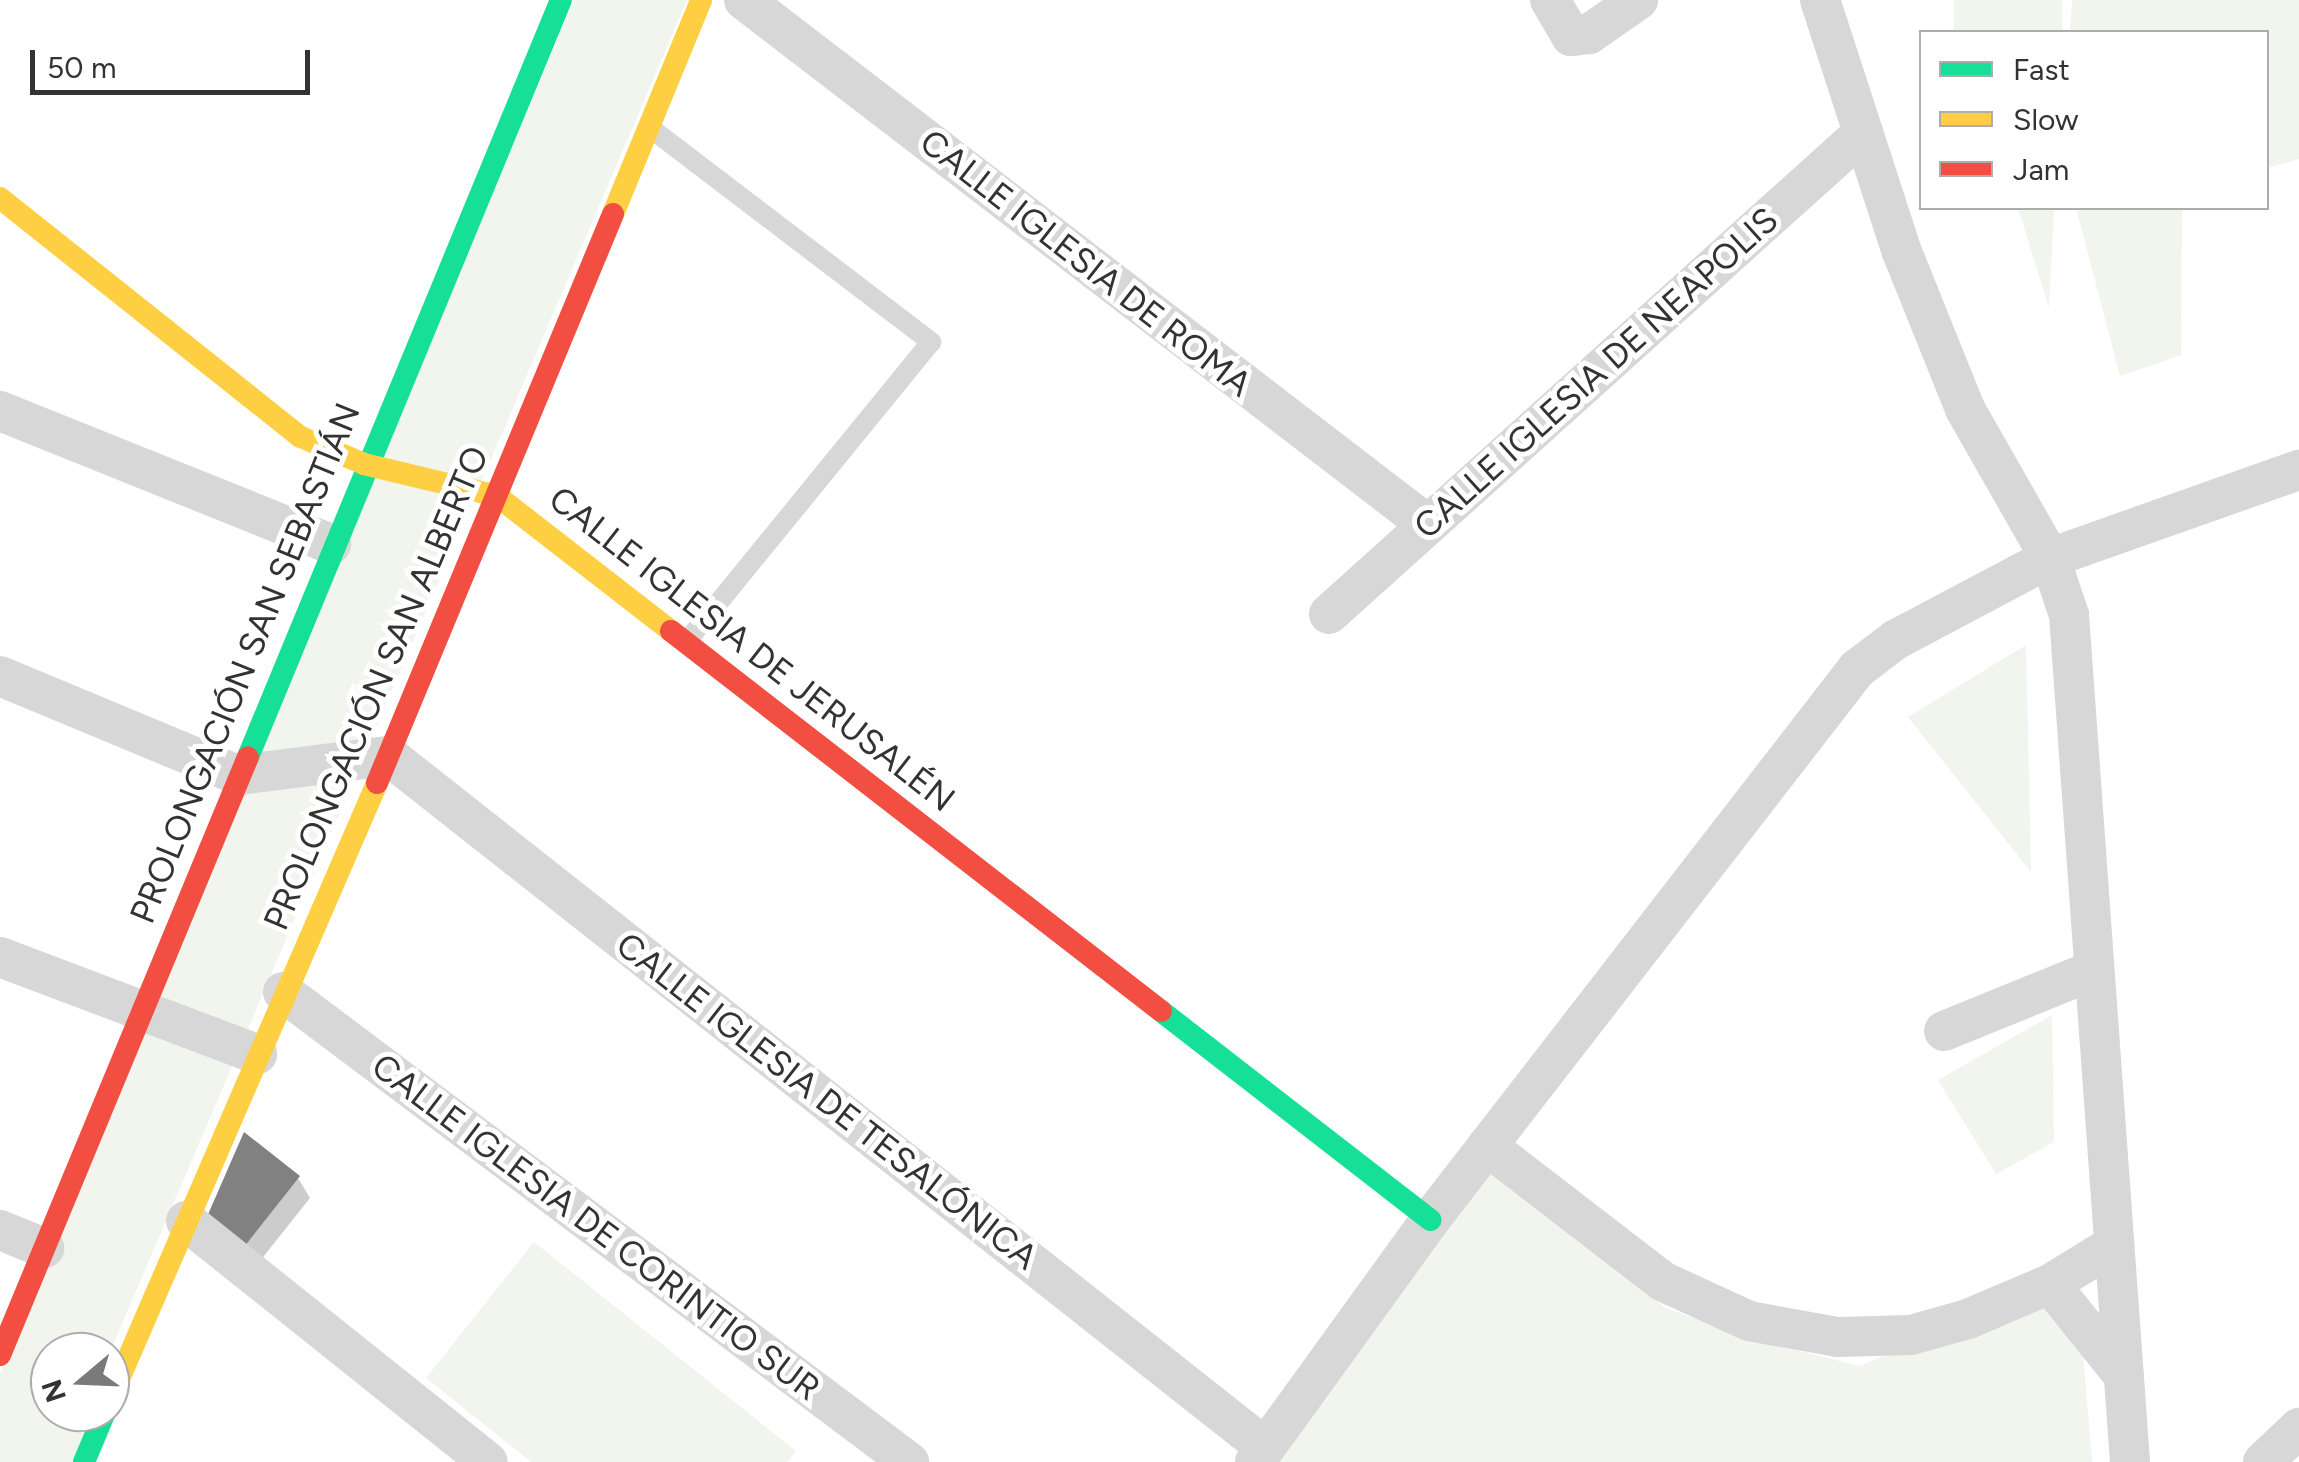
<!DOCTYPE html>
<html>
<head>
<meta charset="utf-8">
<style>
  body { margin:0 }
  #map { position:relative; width:2299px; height:1462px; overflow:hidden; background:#fff; font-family:Figtree,sans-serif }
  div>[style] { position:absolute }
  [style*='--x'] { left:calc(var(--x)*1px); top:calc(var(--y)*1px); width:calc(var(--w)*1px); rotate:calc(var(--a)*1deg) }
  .green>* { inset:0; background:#f1f5ed; transform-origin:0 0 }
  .shadow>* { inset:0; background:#0003 }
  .building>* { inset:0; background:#818181 }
  .lane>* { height:20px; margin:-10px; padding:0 10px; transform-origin:10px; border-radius:10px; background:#d7d7d7 }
  .street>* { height:40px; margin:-20px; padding:0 20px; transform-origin:20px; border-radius:20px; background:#d7d7d7 }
  .fast>* { height:22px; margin:-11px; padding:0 11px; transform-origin:11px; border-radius:11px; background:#16e098 }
  .slow>* { height:22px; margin:-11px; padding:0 11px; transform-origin:11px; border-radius:11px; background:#ffcf43 }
  .jam>* { height:22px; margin:-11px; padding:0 11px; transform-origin:11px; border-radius:11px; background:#f24e42 }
  span { translate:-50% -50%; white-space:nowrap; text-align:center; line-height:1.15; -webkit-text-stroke:10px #fff; paint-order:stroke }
  .street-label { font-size:35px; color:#333 }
  .legend { position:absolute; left:1919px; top:30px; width:350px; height:180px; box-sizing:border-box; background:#fff; border:2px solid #adadad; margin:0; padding:12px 18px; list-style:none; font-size:30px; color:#333 }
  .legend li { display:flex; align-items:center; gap:20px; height:50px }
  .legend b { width:50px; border:2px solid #adadad }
  .north { position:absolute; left:30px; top:1332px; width:100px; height:100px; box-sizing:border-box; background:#fff; border:2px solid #adadad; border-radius:50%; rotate:251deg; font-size:28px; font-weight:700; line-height:40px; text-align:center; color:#333 }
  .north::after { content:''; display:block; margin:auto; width:35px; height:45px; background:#7a7a7a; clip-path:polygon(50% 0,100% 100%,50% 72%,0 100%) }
  .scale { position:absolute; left:30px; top:50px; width:280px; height:45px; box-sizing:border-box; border:5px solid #333; border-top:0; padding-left:12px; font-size:30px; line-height:35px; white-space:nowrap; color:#333; -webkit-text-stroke:8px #fff; paint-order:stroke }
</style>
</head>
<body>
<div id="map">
  <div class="green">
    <i style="clip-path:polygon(574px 0,687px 0,110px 1352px,50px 1352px,50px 1412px,95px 1412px,73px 1462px,0 1462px,0 1374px)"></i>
    <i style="left:1954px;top:0;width:108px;height:34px"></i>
    <i style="clip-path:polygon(2072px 0,2299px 0,2299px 159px,2267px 168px,2266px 32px,2070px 32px)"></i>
    <i style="clip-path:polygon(2018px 208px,2054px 208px,2049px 308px)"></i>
    <i style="clip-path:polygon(2076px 208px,2182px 208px,2181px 355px,2120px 376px)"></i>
    <i style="clip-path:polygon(2026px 645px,2031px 872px,1908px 717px)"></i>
    <i style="clip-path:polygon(2052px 1015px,2054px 1142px,1996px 1174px,1938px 1080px)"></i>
    <i style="clip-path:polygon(1485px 1167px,1664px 1307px,1744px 1337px,1859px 1366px,2077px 1281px,2092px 1462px,1280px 1462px)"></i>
    <i style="clip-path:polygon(534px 1242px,796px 1451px,787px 1462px,531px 1462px,426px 1378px)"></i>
  </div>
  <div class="shadow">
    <i style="clip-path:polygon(298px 1178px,310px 1198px,256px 1266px,221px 1239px)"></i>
  </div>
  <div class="building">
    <i style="clip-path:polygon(244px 1132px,300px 1176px,244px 1247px,206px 1219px)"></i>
  </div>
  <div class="lane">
    <i style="--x:653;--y:130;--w:350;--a:37.3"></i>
    <i style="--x:931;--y:342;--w:386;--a:129.2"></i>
  </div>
  <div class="street">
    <i style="--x:744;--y:0;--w:862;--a:37.51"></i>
    <i style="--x:1550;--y:0;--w:42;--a:59.7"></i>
    <i style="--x:1571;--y:36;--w:18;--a:-6"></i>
    <i style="--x:1589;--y:34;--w:60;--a:-34.8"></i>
    <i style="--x:1820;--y:0;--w:265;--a:72"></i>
    <i style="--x:1902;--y:252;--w:169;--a:68.1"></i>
    <i style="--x:1965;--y:409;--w:172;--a:60.3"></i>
    <i style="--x:2050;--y:558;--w:60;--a:71.6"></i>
    <i style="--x:2069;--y:615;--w:849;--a:85.88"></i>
    <i style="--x:0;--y:411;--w:357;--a:21.9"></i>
    <i style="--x:1329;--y:614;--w:719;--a:-42.01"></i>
    <i style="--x:0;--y:676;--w:258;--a:22.6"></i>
    <i style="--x:238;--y:775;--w:152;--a:-7.2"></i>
    <i style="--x:389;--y:756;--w:1116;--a:38.27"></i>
    <i style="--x:0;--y:957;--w:275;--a:20.7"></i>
    <i style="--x:283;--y:992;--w:783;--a:36.9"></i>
    <i style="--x:1944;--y:1031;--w:162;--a:-22.1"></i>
    <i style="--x:1487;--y:1146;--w:221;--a:37.6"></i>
    <i style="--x:1662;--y:1281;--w:96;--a:24.7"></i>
    <i style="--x:1749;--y:1321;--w:89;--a:10.3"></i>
    <i style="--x:1837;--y:1337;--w:74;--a:-1.5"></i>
    <i style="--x:1911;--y:1335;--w:59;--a:-15.7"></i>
    <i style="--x:1968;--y:1319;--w:89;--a:-23.1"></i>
    <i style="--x:2050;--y:1284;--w:75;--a:-31.4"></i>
    <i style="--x:186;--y:1221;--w:386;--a:38.6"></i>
    <i style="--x:0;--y:1230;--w:48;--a:22.2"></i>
    <i style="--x:2050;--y:1284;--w:118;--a:51.2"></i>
    <i style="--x:1255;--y:1462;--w:299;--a:-54.1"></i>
    <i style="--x:1430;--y:1220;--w:697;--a:-52.23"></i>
    <i style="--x:1857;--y:669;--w:48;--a:-37.3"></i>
    <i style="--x:1895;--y:640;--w:175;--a:-27.9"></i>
    <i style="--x:2050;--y:558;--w:264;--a:-19.5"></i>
    <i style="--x:2263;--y:1462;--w:50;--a:-43.4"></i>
  </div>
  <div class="fast">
    <i style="--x:248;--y:757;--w:819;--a:-67.54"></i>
    <i style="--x:1161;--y:1011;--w:341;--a:37.8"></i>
    <i style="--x:84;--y:1462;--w:54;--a:-67.2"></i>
  </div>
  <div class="slow">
    <i style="--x:0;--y:198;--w:384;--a:38.5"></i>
    <i style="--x:301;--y:437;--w:69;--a:23.2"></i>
    <i style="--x:364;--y:464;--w:137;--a:13.5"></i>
    <i style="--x:497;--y:496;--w:220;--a:37.8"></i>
    <i style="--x:613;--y:214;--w:231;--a:-67.6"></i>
    <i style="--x:110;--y:1400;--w:672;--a:-66.6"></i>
  </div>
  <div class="jam">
    <i style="--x:671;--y:631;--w:620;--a:37.79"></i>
    <i style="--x:377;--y:783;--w:616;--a:-67.47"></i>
    <i style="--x:0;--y:1355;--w:647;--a:-67.48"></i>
  </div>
  <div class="street-label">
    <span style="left:1086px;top:263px;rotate:38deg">CALLE IGLESIA DE ROMA</span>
    <span style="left:1596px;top:373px;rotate:-42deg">CALLE IGLESIA DE NEAPOLIS</span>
    <span style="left:752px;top:649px;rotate:38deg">CALLE IGLESIA DE JERUSALÉN</span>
    <span style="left:245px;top:663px;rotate:-68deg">PROLONGACIÓN SAN SEBASTIÁN</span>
    <span style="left:376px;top:688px;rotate:-67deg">PROLONGACIÓN SAN ALBERTO</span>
    <span style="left:827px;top:1101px;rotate:38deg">CALLE IGLESIA DE TESALÓNICA</span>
    <span style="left:596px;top:1227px;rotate:37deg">CALLE IGLESIA DE CORINTIO SUR</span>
  </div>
  <ul class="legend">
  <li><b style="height:12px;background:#16e098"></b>Fast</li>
  <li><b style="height:12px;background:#ffcf43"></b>Slow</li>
  <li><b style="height:12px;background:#f24e42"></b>Jam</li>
  </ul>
  <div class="north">N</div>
  <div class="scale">50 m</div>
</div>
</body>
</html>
